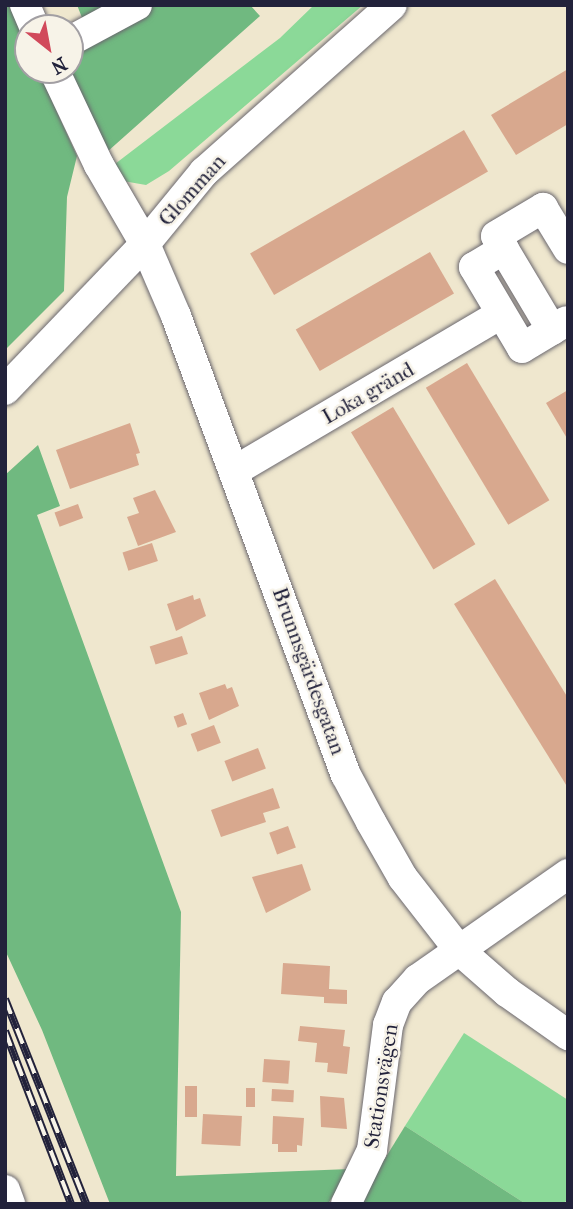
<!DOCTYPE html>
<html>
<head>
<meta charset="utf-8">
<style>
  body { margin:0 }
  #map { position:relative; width:573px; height:1209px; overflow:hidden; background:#efe7ce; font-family:"IM FELL French Canon",serif }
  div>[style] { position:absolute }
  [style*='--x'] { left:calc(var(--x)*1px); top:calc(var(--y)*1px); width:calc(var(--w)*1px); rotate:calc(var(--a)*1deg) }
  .green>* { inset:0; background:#8bd998 }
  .forest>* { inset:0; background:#70b980 }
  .building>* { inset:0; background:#d8a88e; transform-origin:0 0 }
  .roads { filter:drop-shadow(0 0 2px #6a676e) drop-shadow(0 0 2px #6a676e) }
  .minor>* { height:30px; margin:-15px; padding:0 15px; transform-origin:15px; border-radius:15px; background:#fff }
  .rail>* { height:8px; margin-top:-4px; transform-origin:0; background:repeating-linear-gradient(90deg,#f7f3e8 0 16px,#22223b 0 32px); box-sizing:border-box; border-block:2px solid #22223b }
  span { translate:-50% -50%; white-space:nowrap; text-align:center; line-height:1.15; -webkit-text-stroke:5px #f7f3e8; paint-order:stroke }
  .street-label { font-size:21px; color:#22223b }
  .frame { position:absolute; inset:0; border:7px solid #22223b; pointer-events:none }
  .north { position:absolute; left:14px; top:14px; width:70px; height:70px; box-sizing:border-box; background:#f7f3e8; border:2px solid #a29fa3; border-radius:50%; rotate:149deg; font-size:19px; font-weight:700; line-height:28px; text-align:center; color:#22223b }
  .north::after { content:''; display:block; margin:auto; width:24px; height:32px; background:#d1495b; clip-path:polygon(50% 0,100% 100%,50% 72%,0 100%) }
</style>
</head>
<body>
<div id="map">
  <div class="green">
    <i style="clip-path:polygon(314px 5px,363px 5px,169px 171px,146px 185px,123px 181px,111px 167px,280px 38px)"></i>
    <i style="clip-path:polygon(464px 1033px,568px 1100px,568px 1198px,564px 1204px,526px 1204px,405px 1126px)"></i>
  </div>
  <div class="forest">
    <i style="clip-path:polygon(5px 5px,9px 5px,28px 47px,28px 70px,38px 70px,77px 156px,67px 197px,64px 291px,5px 350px)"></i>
    <i style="clip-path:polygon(77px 5px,250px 5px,260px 16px,107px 152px,70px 69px,70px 55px,92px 43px)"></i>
    <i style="clip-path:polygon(38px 445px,60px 506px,37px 515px,181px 912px,176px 1176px,350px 1169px,328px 1204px,110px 1204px,42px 1030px,5px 950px,5px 475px)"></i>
    <i style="clip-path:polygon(405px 1126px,526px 1204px,357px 1204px)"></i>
  </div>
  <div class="building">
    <i style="clip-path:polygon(568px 69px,568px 124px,516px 155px,491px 115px)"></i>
    <i style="left:464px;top:130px;width:48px;height:247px;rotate:60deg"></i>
    <i style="left:430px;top:252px;width:48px;height:155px;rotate:60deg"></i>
    <i style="left:467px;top:363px;width:160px;height:48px;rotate:59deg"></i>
    <i style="clip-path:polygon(568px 390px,568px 440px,546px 403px)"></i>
    <i style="left:393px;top:407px;width:160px;height:49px;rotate:59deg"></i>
    <i style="clip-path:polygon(130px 423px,140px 453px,136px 454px,139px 465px,70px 489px,56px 450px)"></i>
    <i style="clip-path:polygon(155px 490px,176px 532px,138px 546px,127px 517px,139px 513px,133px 498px)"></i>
    <i style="left:78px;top:504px;width:15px;height:25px;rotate:70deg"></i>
    <i style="left:152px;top:543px;width:19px;height:31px;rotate:72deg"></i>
    <i style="clip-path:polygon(495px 579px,568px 698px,568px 788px,454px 604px)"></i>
    <i style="clip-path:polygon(193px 595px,194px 600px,200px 598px,206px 616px,176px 631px,167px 604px)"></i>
    <i style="left:182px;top:636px;width:19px;height:34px;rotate:72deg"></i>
    <i style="clip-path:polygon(225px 684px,227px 689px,232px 687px,239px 706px,209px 720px,199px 693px)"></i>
    <i style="left:183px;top:713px;width:12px;height:10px;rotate:70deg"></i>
    <i style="left:214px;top:725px;width:19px;height:25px;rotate:69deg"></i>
    <i style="left:258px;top:748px;width:22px;height:36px;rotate:69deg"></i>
    <i style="clip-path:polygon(273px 788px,280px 808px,263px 813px,266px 822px,221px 837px,211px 810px)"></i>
    <i style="left:288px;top:826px;width:23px;height:20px;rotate:70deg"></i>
    <i style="clip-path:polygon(302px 864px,311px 890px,266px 913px,252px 877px)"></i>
    <i style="clip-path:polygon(283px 963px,330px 966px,329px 989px,347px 990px,347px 1004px,324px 1003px,324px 997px,281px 994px)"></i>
    <i style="clip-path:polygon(300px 1026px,345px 1030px,343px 1046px,350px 1047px,347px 1074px,327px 1072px,328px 1063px,315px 1062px,317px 1043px,298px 1041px)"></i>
    <i style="left:264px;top:1059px;width:26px;height:23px;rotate:4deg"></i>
    <i style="left:185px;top:1086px;width:12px;height:31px"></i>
    <i style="left:246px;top:1088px;width:9px;height:19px"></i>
    <i style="left:272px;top:1089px;width:22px;height:12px;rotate:3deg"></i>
    <i style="clip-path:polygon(320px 1096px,344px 1098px,347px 1129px,321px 1127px)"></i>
    <i style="left:203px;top:1114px;width:39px;height:30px;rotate:3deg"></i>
    <i style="clip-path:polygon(273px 1116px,304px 1118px,302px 1146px,297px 1145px,297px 1152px,278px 1152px,278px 1144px,272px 1144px)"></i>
  </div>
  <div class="roads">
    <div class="minor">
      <i style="--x:25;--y:5;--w:25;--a:67"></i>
      <i style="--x:70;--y:41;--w:76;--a:-28.2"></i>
      <i style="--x:54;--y:70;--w:105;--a:64.7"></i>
      <i style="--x:99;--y:165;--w:91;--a:59.8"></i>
      <i style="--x:145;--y:244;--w:78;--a:66.7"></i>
      <i style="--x:176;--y:316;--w:489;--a:69.7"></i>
      <i style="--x:346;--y:775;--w:53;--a:62"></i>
      <i style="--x:371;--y:822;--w:64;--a:60.3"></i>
      <i style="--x:403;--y:878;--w:91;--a:52.1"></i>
      <i style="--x:459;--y:950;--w:64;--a:41.2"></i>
      <i style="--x:507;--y:992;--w:75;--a:35.2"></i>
      <i style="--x:504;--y:249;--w:35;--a:149"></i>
      <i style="--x:474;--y:267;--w:94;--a:59.3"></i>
      <i style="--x:522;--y:348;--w:52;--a:-31"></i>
      <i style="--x:552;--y:330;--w:109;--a:-120.8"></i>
      <i style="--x:496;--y:236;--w:55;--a:-30.8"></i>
      <i style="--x:543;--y:208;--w:48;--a:58.6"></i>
      <i style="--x:5;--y:390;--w:202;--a:-46.2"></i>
      <i style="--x:145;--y:244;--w:93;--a:-50.7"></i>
      <i style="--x:204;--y:172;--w:251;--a:-41.6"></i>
      <i style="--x:236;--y:470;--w:305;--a:-30.5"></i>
      <i style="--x:5;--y:1190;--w:15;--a:70"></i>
      <i style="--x:346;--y:1204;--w:60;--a:-64.3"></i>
      <i style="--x:372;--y:1150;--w:126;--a:-82.7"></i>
      <i style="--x:388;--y:1025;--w:25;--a:-69"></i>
      <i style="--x:397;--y:1002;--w:31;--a:-48"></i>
      <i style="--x:418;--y:979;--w:183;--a:-35"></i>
    </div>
  </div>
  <div class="rail">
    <i style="--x:5;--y:999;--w:220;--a:68.4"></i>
    <i style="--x:5;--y:1031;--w:185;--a:69.1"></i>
  </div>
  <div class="street-label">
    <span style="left:192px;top:190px;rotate:-48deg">Glomman</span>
    <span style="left:368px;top:393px;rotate:-30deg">Loka gränd</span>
    <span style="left:309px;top:671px;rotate:70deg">Brunnsgärdesgatan</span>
    <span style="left:381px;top:1086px;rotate:-81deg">Stationsvägen</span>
  </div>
  <div class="frame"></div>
  <div class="north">N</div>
</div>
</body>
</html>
